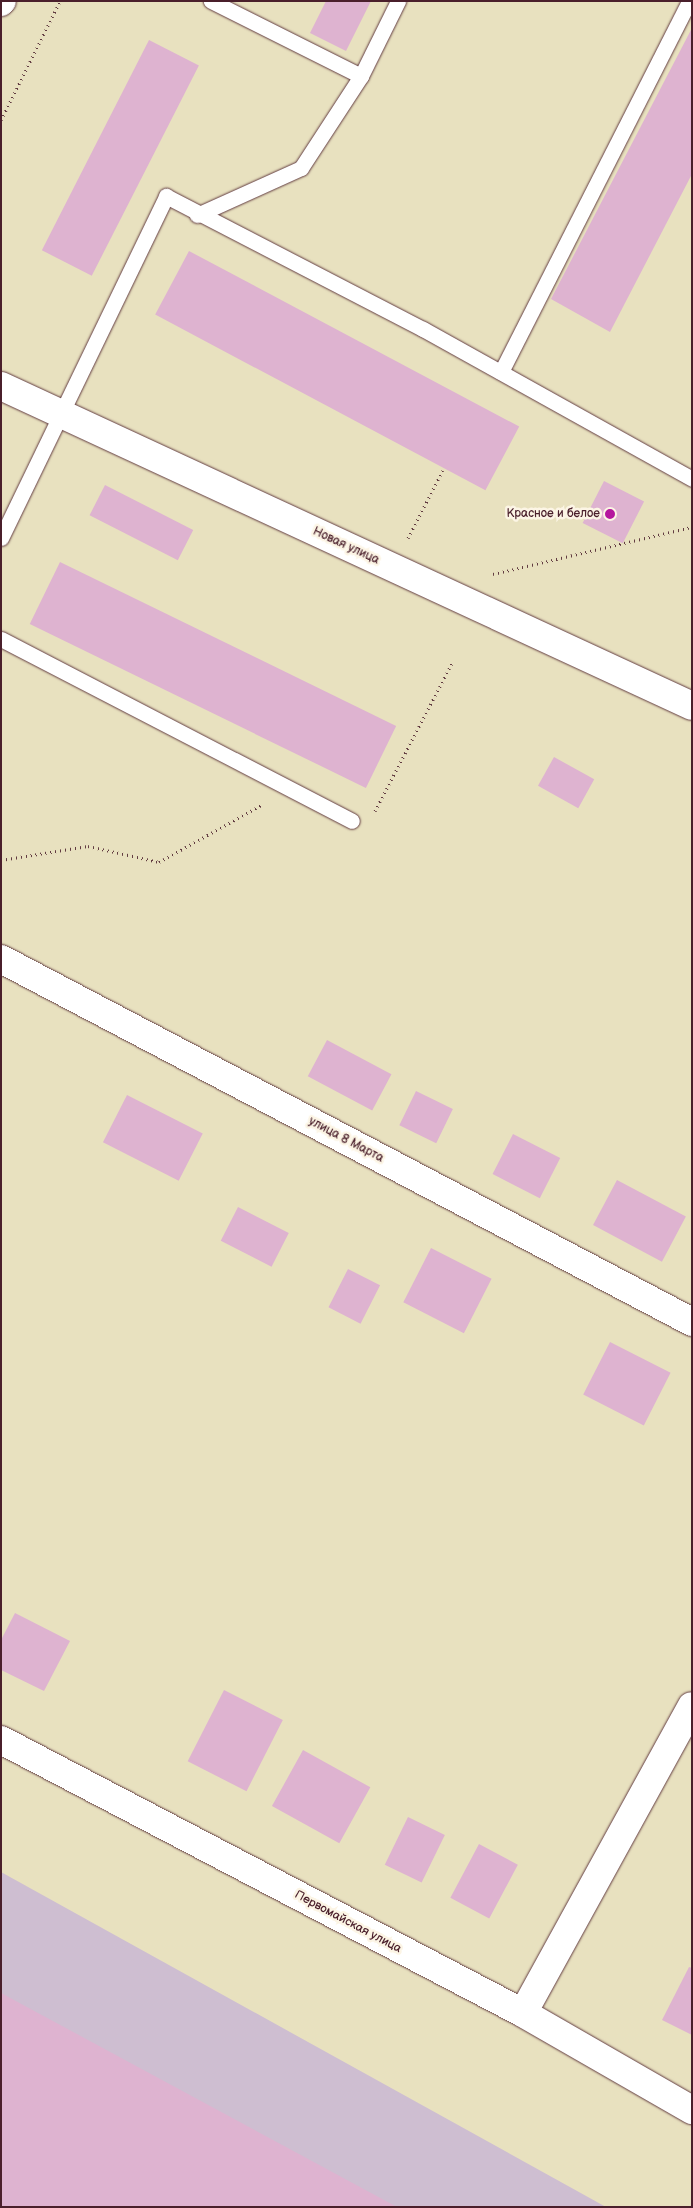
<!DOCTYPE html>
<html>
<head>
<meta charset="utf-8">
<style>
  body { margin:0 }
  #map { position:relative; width:693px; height:2208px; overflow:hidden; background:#e8e1bf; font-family:"Balsamiq Sans",sans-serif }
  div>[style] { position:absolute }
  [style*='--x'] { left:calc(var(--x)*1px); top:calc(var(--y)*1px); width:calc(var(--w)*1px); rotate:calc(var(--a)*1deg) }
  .industrial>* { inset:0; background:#cebed1 }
  .building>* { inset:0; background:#deb3d0; transform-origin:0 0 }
  .path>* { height:3px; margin-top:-1.5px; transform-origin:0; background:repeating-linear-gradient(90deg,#623c41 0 1px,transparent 0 5px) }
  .roads { filter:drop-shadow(0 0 1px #623c41) drop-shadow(0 0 1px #623c41) }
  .service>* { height:15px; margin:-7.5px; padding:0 7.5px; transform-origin:7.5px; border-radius:7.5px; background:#fff }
  .minor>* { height:28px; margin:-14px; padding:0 14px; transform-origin:14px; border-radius:14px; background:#fff }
  .secondary>* { height:28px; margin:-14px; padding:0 14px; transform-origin:14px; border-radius:14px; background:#fff }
  .dots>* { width:14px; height:14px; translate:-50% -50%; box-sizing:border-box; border:2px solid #fcf5e5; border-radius:50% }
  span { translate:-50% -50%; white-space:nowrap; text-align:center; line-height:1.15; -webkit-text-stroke:5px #fcf5e5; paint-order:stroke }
  .poi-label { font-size:12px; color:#4a1f2b }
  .right { translate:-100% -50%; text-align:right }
  .street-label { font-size:12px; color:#4a1f2b }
  .frame { position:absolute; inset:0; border:2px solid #4a1f2b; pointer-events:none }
</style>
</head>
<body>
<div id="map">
  <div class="industrial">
    <i style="clip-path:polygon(1px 1872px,606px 2207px,1px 2207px)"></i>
  </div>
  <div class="building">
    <i style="clip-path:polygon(326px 1px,371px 1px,346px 51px,310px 33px)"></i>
    <i style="clip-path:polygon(692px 28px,692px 174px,610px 332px,551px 299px)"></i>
    <i style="left:149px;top:40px;width:56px;height:236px;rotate:27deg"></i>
    <i style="left:189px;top:251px;width:374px;height:72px;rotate:28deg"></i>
    <i style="left:604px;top:481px;width:45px;height:47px;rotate:27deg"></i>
    <i style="left:105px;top:485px;width:99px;height:34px;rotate:27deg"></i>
    <i style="left:60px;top:562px;width:374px;height:69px;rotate:26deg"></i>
    <i style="left:554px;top:757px;width:46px;height:33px;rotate:29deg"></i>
    <i style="left:327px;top:1040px;width:73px;height:41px;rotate:28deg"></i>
    <i style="left:416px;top:1091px;width:41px;height:38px;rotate:26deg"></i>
    <i style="left:127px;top:1095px;width:85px;height:53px;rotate:27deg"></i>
    <i style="left:513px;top:1134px;width:53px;height:45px;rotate:27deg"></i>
    <i style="left:617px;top:1180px;width:78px;height:51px;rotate:28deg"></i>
    <i style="left:238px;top:1207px;width:57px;height:38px;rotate:27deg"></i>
    <i style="left:431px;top:1248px;width:68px;height:61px;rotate:27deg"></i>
    <i style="left:348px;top:1269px;width:36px;height:43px;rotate:27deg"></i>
    <i style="left:610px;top:1342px;width:68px;height:59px;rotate:27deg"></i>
    <i style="clip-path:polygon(15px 1613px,70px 1641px,44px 1691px,1px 1670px,1px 1640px)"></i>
    <i style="left:224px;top:1690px;width:66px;height:80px;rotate:27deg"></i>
    <i style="left:303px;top:1750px;width:77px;height:64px;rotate:29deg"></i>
    <i style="left:408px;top:1817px;width:41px;height:53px;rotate:26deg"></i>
    <i style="left:479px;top:1844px;width:44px;height:61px;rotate:28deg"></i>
    <i style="clip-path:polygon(689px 1967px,692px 1968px,692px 2035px,662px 2020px)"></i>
    <i style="clip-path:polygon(1px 1993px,397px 2207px,1px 2207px)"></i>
  </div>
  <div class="path">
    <i style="--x:1;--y:120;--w:133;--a:-63.6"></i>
    <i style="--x:408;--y:538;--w:76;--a:-62.8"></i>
    <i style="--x:493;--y:574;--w:204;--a:-13.3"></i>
    <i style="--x:375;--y:811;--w:167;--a:-62.5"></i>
    <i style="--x:1;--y:860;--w:88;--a:-9.1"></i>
    <i style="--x:88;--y:846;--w:73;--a:12.7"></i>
    <i style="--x:159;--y:862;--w:119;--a:-29.1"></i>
  </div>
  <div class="roads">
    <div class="service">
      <i style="--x:361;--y:76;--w:84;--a:-63.7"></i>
      <i style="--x:197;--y:215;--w:114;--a:-24.3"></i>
      <i style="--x:301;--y:168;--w:110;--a:-56.9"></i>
      <i style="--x:361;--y:76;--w:168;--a:-153.4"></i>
      <i style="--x:501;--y:372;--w:416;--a:-63.1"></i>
      <i style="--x:1;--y:538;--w:380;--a:-64.2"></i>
      <i style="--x:166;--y:196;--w:289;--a:27.4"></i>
      <i style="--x:423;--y:329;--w:308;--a:29.1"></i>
      <i style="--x:1;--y:639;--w:395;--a:27.4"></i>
    </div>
    <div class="minor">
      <i style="--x:1;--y:2;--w:1;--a:-45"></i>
      <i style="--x:1;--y:959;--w:781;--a:27.71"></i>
      <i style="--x:1;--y:1740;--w:589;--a:27.61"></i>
      <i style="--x:523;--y:2013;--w:195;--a:29.9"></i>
      <i style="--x:523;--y:2013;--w:350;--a:-61.2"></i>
    </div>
    <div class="secondary">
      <i style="--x:1;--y:386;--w:761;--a:24.85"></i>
    </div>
  </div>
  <div class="dots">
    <i style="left:610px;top:514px;background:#b5179e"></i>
  </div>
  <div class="poi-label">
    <span class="right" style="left:600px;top:514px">Красное и белое</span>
  </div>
  <div class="street-label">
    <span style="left:346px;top:546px;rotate:25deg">Новая улица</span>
    <span style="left:346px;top:1140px;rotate:28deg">улица 8 Марта</span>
    <span style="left:348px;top:1922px;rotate:28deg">Первомайская улица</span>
  </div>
  <div class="frame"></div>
</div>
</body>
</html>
